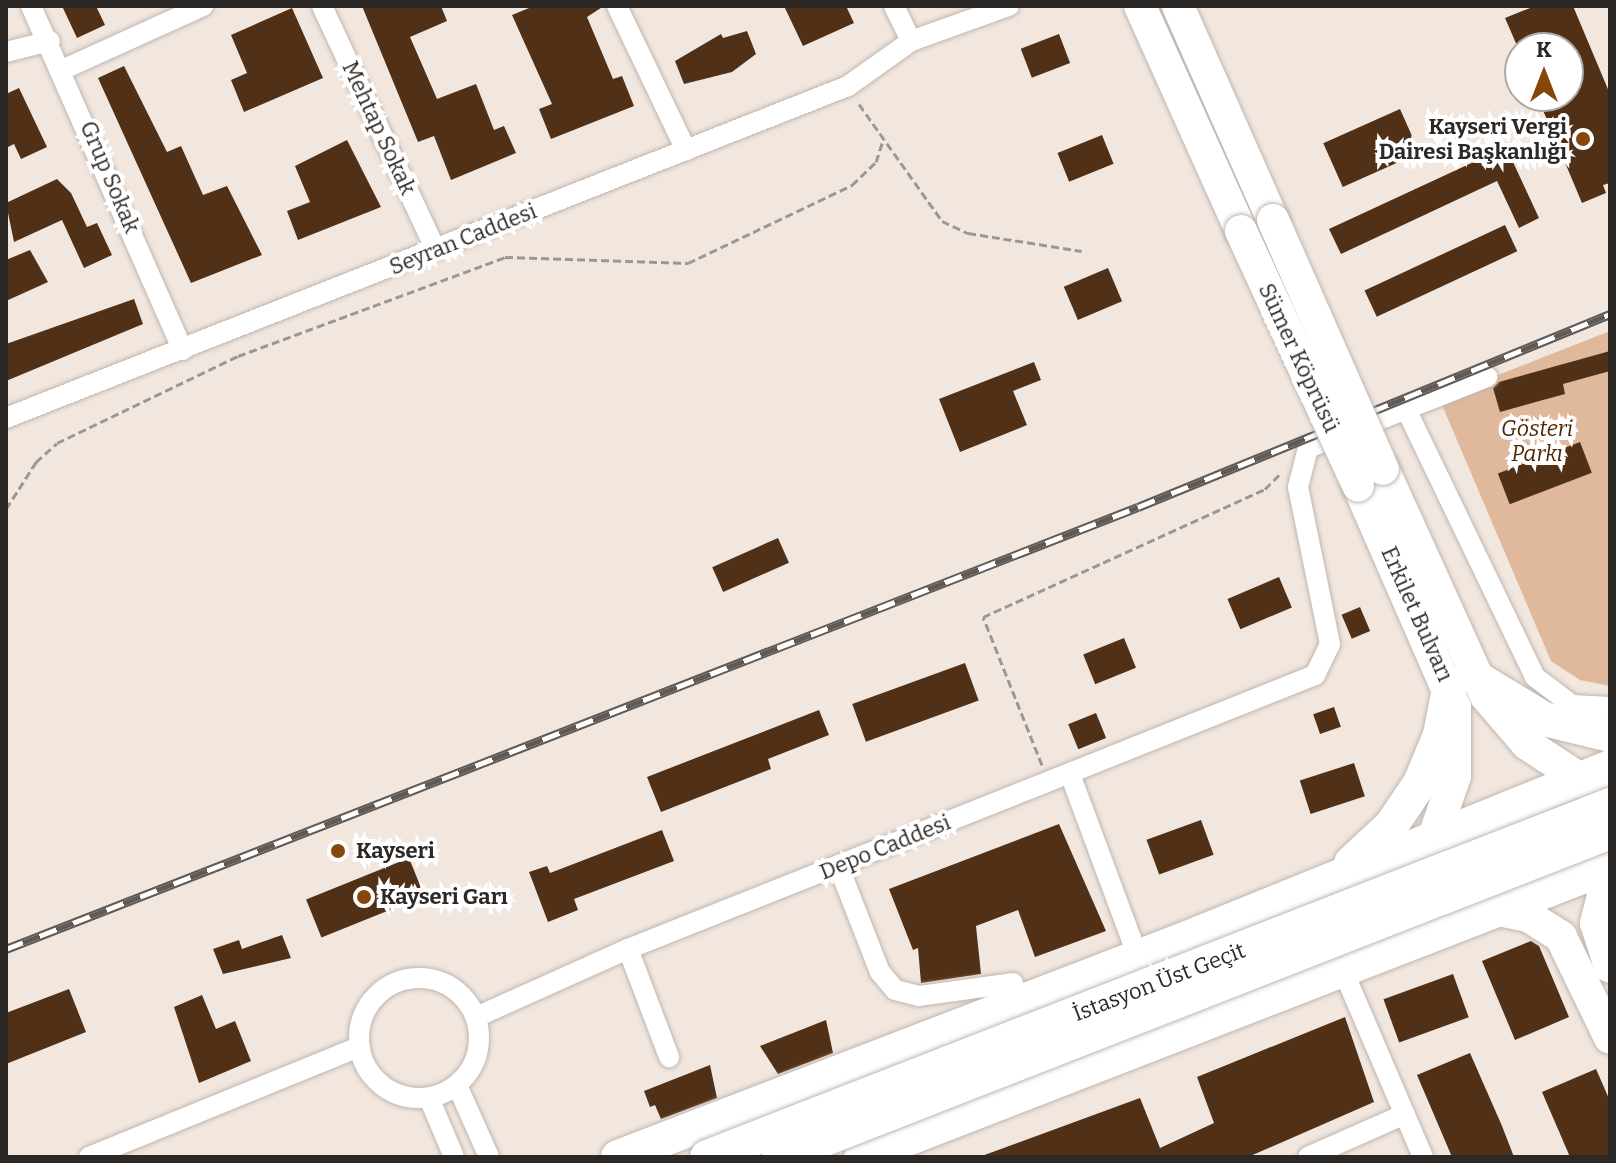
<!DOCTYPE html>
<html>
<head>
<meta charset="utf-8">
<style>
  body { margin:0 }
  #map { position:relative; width:1616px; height:1163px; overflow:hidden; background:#f2e7df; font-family:Bitter,serif }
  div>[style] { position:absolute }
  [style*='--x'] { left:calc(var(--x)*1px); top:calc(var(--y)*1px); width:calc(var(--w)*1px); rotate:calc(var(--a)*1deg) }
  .green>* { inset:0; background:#e0b99d }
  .building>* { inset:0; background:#503016; transform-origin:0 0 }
  .path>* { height:3px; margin-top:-1.5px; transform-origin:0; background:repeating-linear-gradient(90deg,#9e9690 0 8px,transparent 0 12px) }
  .roads { filter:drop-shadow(0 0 2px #c0b6af) drop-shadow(0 0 2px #c0b6af) }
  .minor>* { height:20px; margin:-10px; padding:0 10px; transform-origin:10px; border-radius:10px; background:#fff }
  .minor>.ring { margin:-10px; padding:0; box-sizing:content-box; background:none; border:20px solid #fff; border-radius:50% }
  .primary>* { height:32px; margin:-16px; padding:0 16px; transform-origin:16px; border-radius:16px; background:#fff }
  .trunk>* { height:34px; margin:-17px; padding:0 17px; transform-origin:17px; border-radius:17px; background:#fff }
  .rail>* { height:9px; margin-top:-4.5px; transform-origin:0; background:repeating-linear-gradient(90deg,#fff 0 18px,#605a56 0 36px); box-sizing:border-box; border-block:2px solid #605a56 }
  .bridges { filter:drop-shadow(0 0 2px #c0b6af) drop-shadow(0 0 2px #c0b6af) }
  .primary-bridge>* { height:32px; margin:-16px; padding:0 16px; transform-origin:16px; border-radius:16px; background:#fff }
  .trunk-bridge>* { height:34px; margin:-17px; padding:0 17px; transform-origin:17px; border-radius:17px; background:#fff }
  .dots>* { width:22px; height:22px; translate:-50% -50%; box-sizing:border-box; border:4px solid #fff; border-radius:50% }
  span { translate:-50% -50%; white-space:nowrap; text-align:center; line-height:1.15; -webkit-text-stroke:8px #fff; paint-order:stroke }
  .poi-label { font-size:22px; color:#2c2825; font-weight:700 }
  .right { translate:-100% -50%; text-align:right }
  .left { translate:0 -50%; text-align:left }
  .street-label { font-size:22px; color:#2c2825 }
  .park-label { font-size:22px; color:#4d2703; font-style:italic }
  .frame { position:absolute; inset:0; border:8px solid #2c2825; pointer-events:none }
  .north { position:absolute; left:1504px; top:32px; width:80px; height:80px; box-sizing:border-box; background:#fff; border:2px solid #aba9a8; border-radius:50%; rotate:0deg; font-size:22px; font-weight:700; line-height:32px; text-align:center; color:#2c2825 }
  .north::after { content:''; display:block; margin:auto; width:28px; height:36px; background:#864808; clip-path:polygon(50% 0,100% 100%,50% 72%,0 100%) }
</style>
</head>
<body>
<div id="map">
  <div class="green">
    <i style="clip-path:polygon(1610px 331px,1610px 686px,1580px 680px,1551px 661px,1439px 398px)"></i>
  </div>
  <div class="building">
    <i style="clip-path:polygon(62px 6px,96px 6px,105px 25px,77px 38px)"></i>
    <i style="clip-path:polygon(362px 6px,441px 6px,447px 21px,410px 37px,437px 99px,476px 84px,494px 130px,504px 126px,516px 153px,451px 180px,434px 136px,418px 142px)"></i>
    <i style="clip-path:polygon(534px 6px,604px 6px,587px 17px,613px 79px,622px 76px,634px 106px,551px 139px,539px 109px,552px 104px,512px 15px)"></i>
    <i style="clip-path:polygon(784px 6px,846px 6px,854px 23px,803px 46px)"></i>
    <i style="clip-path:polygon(1535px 6px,1573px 6px,1610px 94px,1610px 183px,1603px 185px,1606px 193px,1582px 203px,1537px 96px,1568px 96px,1568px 48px,1518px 48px,1505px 18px)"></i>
    <i style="clip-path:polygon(292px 8px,323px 78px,244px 112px,231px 80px,247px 73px,231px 35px)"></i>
    <i style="clip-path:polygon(747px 31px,756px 54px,732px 72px,684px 84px,675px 61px,721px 34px,723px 38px)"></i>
    <i style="left:1059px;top:34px;width:31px;height:41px;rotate:69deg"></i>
    <i style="clip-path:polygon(124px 66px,167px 152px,181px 146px,203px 195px,227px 186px,262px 255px,191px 283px,98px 78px)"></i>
    <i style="clip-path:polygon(19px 88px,47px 147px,21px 159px,14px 144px,6px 148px,6px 94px)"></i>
    <i style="left:1400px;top:109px;width:48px;height:84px;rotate:66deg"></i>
    <i style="left:1102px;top:135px;width:31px;height:48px;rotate:68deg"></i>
    <i style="clip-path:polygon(347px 140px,381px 207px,298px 240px,287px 211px,310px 202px,295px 166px)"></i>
    <i style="clip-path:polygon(1506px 147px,1539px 218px,1519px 228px,1497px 181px,1341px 254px,1329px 229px)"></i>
    <i style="clip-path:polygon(57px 179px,71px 193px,87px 227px,97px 223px,112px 255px,84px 268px,62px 220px,14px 242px,6px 203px)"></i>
    <i style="left:1505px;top:225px;width:29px;height:155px;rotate:65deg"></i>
    <i style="clip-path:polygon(30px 250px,48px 282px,6px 301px,6px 260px)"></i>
    <i style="left:1108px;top:268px;width:36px;height:48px;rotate:67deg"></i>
    <i style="clip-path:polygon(134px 299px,143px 324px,6px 381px,6px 344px)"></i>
    <i style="clip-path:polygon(1610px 351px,1610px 371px,1563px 384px,1565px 394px,1500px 412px,1493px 388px,1499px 382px)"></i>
    <i style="clip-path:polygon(1034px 362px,1041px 380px,1013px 391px,1027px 425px,960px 452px,939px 399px)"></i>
    <i style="left:1580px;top:442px;width:33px;height:88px;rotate:69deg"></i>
    <i style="left:778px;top:538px;width:27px;height:72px;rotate:66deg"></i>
    <i style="left:1279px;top:577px;width:33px;height:56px;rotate:67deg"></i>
    <i style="left:1360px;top:607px;width:26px;height:20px;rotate:67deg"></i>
    <i style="left:1124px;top:638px;width:32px;height:44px;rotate:68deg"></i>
    <i style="left:965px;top:663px;width:40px;height:120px;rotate:70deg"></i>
    <i style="left:1334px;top:707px;width:21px;height:22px;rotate:71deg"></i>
    <i style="clip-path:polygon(819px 710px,829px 735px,768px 759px,771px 769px,661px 812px,647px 777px)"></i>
    <i style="left:1096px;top:713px;width:27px;height:30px;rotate:68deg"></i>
    <i style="left:1354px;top:763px;width:35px;height:57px;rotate:72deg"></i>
    <i style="left:1201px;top:820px;width:37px;height:58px;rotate:70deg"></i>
    <i style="clip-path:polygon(1059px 824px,1106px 931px,1035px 957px,1018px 910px,976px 926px,981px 974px,921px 983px,918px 948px,913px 950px,889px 889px)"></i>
    <i style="clip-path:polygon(662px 830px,674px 861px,574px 899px,578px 910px,548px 922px,529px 872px,547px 866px,550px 873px)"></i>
    <i style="left:409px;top:858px;width:41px;height:111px;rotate:68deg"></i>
    <i style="clip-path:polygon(282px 935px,291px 958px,223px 974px,213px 949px,239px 940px,242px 949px)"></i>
    <i style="clip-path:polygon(1531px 941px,1539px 946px,1569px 1017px,1515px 1040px,1482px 961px)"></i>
    <i style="left:1453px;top:974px;width:46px;height:74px;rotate:70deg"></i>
    <i style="clip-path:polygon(69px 989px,86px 1032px,6px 1064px,6px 1013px)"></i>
    <i style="clip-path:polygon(202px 995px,216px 1029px,235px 1021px,251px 1061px,199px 1083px,174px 1007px)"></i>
    <i style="clip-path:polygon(1345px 1017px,1374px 1102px,1248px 1157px,979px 1157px,1140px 1098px,1160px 1148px,1214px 1123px,1197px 1077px)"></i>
    <i style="clip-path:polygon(826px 1020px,833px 1053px,778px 1074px,760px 1046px)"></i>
    <i style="clip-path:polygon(1470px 1053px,1502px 1126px,1514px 1157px,1452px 1157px,1417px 1075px)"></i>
    <i style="clip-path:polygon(710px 1065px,717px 1098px,661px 1119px,655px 1105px,650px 1107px,644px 1091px)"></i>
    <i style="clip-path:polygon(1596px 1069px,1610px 1101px,1610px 1157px,1570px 1157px,1542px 1092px)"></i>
  </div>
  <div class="path">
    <i style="--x:859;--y:104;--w:143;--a:54.6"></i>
    <i style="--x:942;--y:221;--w:29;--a:25"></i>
    <i style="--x:968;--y:233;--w:115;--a:9"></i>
    <i style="--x:6;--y:509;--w:56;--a:-57.4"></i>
    <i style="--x:36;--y:462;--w:28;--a:-42"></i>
    <i style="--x:57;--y:443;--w:201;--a:-25.7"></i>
    <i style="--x:238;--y:356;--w:285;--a:-20.3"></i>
    <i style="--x:505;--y:257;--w:183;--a:1.9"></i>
    <i style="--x:688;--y:263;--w:182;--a:-25.4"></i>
    <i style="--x:852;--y:185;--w:33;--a:-44"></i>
    <i style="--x:876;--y:162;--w:22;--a:-72"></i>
    <i style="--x:1042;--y:765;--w:159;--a:-111.7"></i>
    <i style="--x:983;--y:617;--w:310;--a:-24.4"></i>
    <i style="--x:1265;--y:489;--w:24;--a:-45"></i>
  </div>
  <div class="roads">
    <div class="minor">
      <i style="--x:31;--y:6;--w:376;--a:66.2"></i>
      <i style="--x:322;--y:6;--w:269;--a:65"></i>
      <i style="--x:617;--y:6;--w:160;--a:64.4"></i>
      <i style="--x:894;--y:6;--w:39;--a:64"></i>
      <i style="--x:6;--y:52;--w:45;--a:-14"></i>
      <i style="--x:64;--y:69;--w:153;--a:-24.4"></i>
      <i style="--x:1406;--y:409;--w:297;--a:64.3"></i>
      <i style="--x:1535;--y:677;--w:46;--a:37.1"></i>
      <i style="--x:1572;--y:705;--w:38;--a:3"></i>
      <i style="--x:6;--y:418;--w:905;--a:-21.52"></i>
      <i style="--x:848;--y:86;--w:77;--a:-35.5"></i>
      <i style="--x:911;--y:41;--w:104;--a:-19.7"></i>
      <i style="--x:1070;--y:774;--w:195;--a:69.6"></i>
      <i style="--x:838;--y:865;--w:115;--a:68.6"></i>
      <i style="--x:880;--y:972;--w:23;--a:50"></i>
      <i style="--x:895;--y:990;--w:25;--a:14"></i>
      <i style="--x:919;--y:996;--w:95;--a:-7.9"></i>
      <i style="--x:628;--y:949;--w:116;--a:69.2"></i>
      <i style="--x:1342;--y:968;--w:206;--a:66.8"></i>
      <i class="ring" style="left:359px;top:978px;width:100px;height:100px"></i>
      <i style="--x:476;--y:1017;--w:167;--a:-24.1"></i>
      <i style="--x:628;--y:949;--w:740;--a:-21.74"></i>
      <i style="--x:1315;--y:675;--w:34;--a:-64"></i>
      <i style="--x:1330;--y:644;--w:160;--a:-101.5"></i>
      <i style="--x:1298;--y:487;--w:40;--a:-75.6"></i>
      <i style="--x:1308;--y:448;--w:193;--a:-21.6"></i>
      <i style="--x:457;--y:1085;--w:79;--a:66"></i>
      <i style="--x:429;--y:1098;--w:64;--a:67"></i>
      <i style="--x:89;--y:1157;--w:292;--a:-22.2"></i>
      <i style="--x:1308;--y:1157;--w:106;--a:-23.9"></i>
    </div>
    <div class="primary">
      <i style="--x:1140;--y:6;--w:247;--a:65.8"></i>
      <i style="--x:1178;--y:6;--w:234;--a:66.1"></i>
      <i style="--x:1383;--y:469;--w:249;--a:65.6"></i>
      <i style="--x:1486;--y:696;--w:63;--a:49.5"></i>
      <i style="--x:1527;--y:744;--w:84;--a:33.3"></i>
      <i style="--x:1358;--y:485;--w:242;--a:66.4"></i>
      <i style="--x:1455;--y:707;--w:69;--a:90"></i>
      <i style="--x:1455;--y:776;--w:67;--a:109.2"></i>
      <i style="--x:1433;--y:839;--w:16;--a:79"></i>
      <i style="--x:1610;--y:868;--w:57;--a:104.3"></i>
      <i style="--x:1596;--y:923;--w:46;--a:72.3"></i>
      <i style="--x:1484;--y:907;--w:45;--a:11.6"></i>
      <i style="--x:1528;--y:916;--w:39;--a:32"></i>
      <i style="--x:1561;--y:937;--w:112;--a:64.1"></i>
    </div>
    <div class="trunk">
      <i style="--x:1475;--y:677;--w:81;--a:31.3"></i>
      <i style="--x:1544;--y:719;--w:68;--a:13.6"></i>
      <i style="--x:1351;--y:863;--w:54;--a:-42.8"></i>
      <i style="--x:1391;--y:826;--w:52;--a:-56"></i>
      <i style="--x:1420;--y:783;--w:52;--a:-67.4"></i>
      <i style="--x:1440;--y:735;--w:53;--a:-79.1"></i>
      <i style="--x:618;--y:1157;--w:599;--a:-21.04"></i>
      <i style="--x:1177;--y:942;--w:467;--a:-22"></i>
      <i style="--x:861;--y:1157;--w:804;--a:-21.23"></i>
    </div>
  </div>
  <div class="rail">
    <i style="--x:6;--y:949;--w:1215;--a:-21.33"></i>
    <i style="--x:1138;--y:507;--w:510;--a:-22.24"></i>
  </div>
  <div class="bridges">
    <div class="primary-bridge">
      <i style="--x:1273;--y:220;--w:272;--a:66.2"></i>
      <i style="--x:1241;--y:231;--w:280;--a:65.3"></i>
    </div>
    <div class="trunk-bridge">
      <i style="--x:707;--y:1157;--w:969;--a:-21.3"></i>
      <i style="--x:779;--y:1157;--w:892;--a:-21.36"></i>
    </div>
  </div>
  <div class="dots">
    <i style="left:1583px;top:139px;background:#864808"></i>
    <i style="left:338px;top:851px;background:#864808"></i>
    <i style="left:364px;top:897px;background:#864808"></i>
  </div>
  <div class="poi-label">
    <span class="right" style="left:1567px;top:139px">Kayseri Vergi<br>Dairesi Başkanlığı</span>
    <span class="left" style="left:356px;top:851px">Kayseri</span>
    <span class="left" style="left:380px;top:897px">Kayseri Garı</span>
  </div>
  <div class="street-label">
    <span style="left:379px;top:128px;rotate:65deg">Mehtap Sokak</span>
    <span style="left:110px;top:177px;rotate:67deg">Grup Sokak</span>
    <span style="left:463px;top:239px;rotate:-22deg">Seyran Caddesi</span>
    <span style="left:1299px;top:358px;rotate:65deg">Sümer Köprüsü</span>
    <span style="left:1417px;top:614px;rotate:66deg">Erkilet Bulvarı</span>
    <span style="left:885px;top:847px;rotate:-22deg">Depo Caddesi</span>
    <span style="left:1159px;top:982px;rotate:-21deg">İstasyon Üst Geçit</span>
  </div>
  <div class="park-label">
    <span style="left:1537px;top:441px">Gösteri<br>Parkı</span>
  </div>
  <div class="frame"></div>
  <div class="north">K</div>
</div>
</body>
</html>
